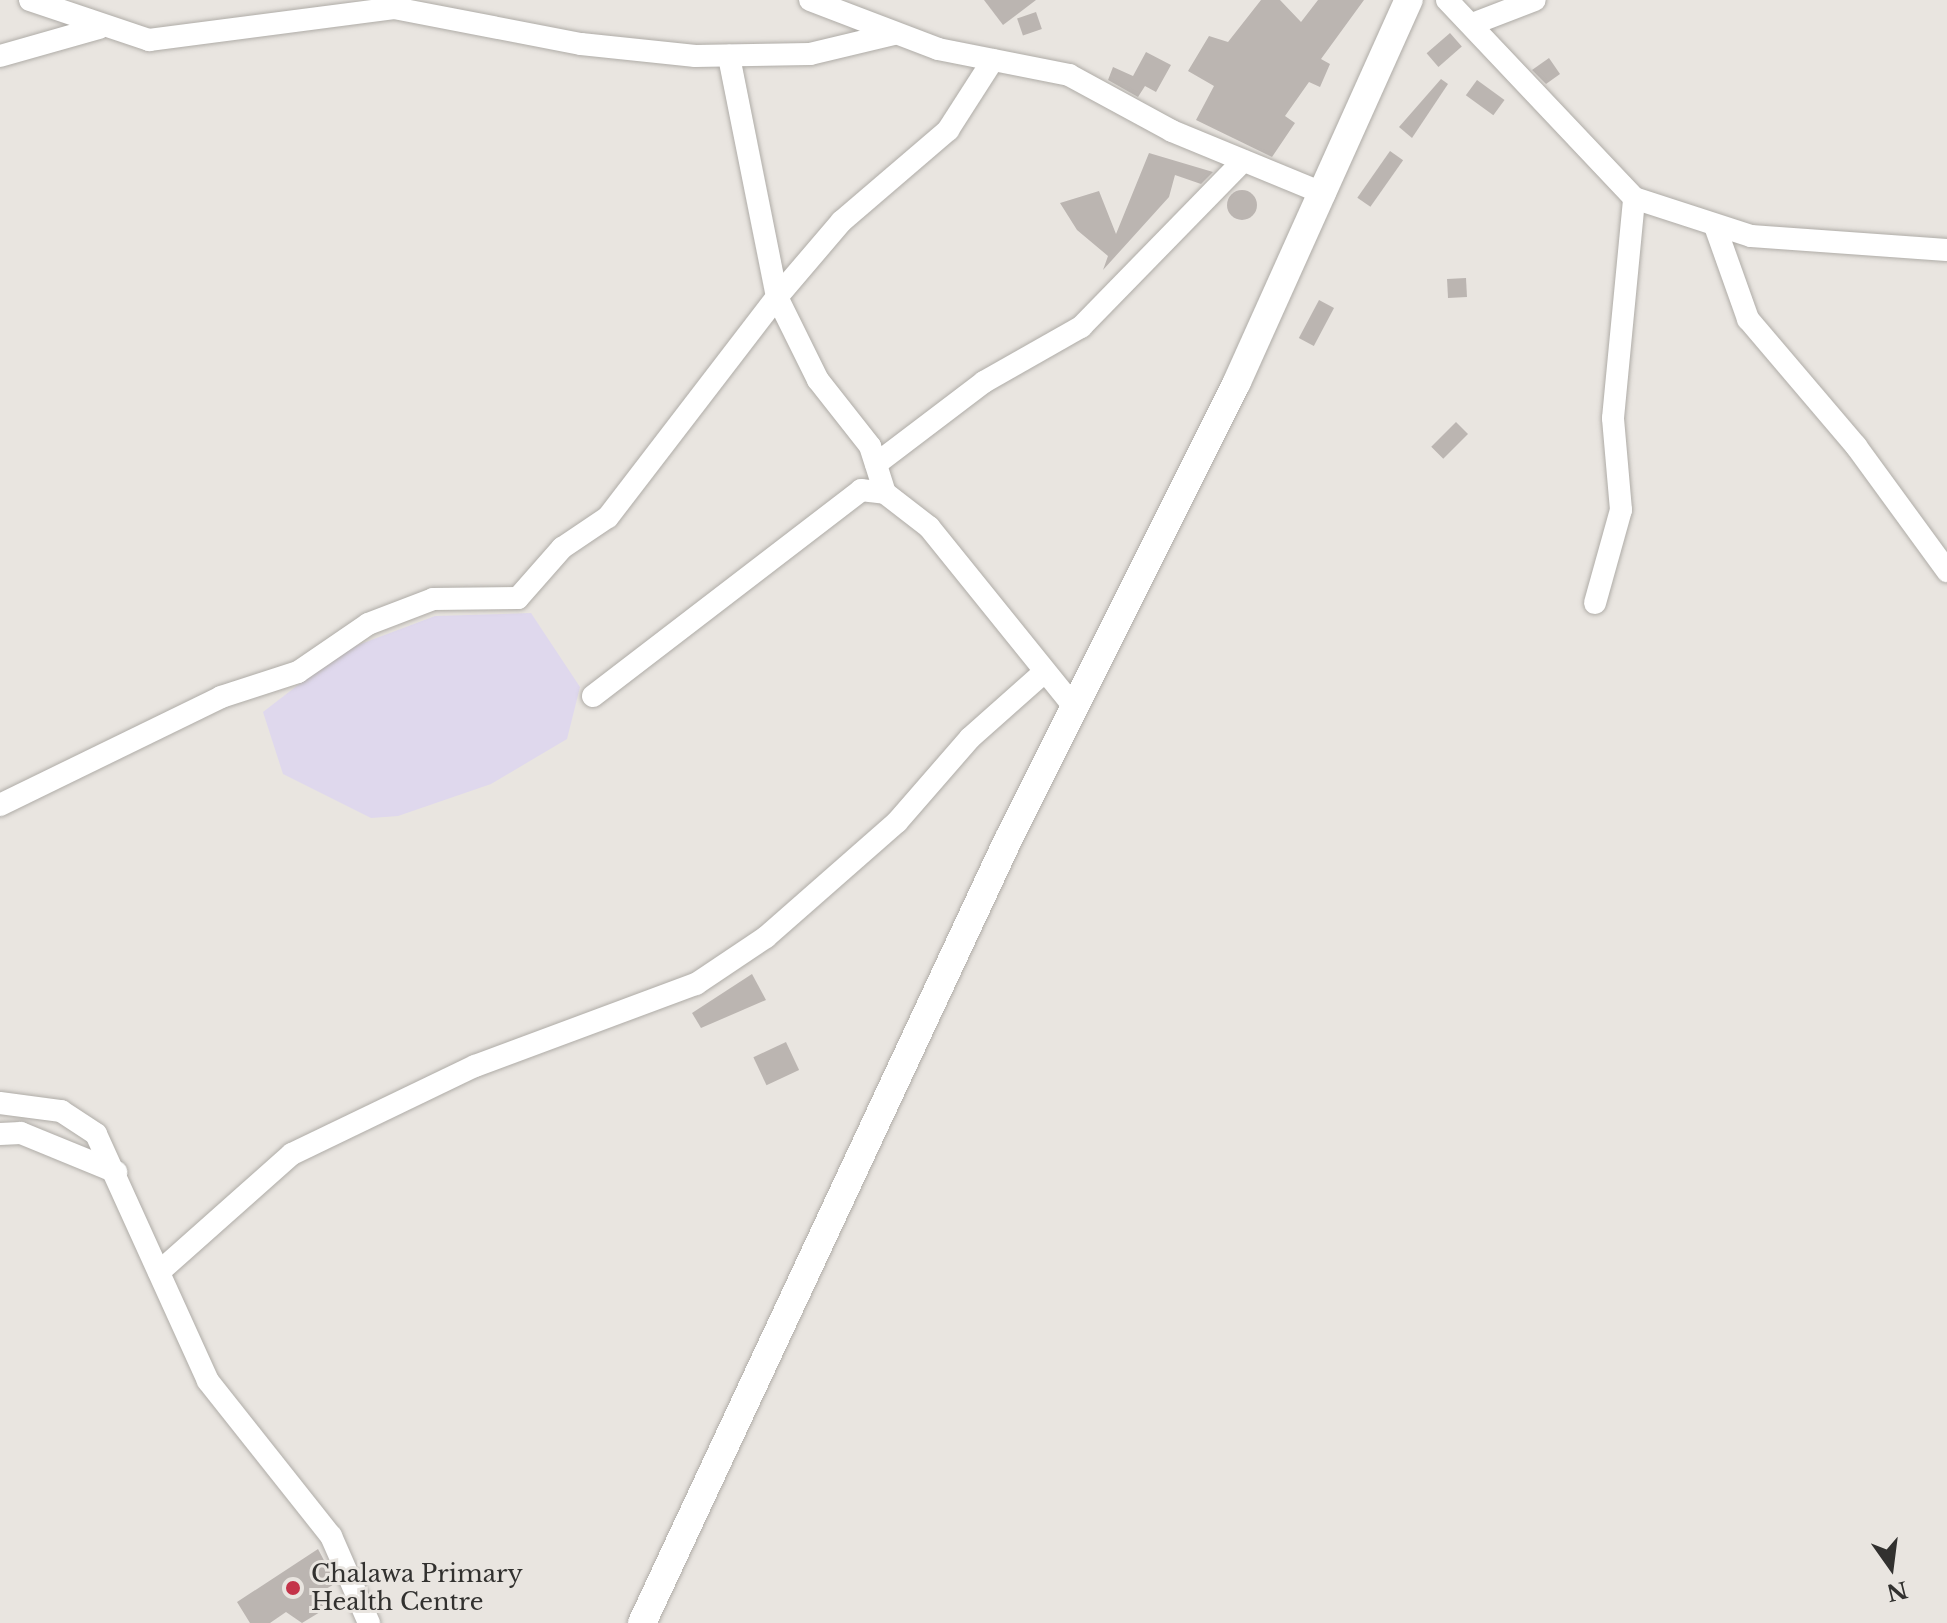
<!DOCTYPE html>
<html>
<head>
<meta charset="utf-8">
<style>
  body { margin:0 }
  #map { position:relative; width:1947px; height:1623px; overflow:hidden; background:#e9e5e0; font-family:"Libre Baskerville",serif }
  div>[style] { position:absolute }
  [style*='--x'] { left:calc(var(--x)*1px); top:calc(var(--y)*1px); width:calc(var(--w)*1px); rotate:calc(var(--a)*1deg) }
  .industrial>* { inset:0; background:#dfd8ed }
  .building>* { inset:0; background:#bbb5b1; transform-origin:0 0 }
  .round { border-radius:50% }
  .roads { filter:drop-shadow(0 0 2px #afaca7) drop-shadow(0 0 2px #afaca7) }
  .minor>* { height:22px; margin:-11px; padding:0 11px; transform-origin:11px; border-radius:11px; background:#fff }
  .major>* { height:28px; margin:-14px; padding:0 14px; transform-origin:14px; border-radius:14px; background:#fff }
  .dots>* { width:22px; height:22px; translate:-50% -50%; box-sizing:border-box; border:4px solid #e9e5e0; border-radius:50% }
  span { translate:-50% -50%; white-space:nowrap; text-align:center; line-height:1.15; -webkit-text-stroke:6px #e9e5e0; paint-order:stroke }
  .poi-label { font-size:24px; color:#32312f }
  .left { translate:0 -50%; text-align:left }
  .north { position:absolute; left:1851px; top:1527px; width:80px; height:80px; -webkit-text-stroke:6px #e9e5e0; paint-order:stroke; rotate:166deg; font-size:22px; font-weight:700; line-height:32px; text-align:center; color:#32312f }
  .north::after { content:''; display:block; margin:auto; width:28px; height:36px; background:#32312f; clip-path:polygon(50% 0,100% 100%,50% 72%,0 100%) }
</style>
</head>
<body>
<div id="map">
  <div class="industrial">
    <i style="clip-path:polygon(531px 613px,580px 687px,567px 739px,491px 784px,398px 816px,371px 818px,283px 774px,263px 712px,342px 651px,435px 616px)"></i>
  </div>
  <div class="building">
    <i style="clip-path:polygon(984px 0,1036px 0,1003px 25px)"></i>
    <i style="clip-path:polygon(1261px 0,1280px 0,1301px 22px,1318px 0,1364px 0,1321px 59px,1330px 64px,1320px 87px,1309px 82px,1285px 116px,1295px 123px,1272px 157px,1196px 120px,1214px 86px,1188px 71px,1209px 36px,1228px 42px)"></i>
    <i style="left:1036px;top:12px;width:18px;height:20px;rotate:71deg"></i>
    <i style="left:1450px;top:33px;width:18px;height:31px;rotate:49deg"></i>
    <i style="clip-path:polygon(1146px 52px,1171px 65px,1156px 92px,1145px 86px,1138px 97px,1108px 80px,1113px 67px,1133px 76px)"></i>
    <i style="clip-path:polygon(1549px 58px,1560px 74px,1546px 84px,1532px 70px)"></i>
    <i style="clip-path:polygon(1441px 79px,1448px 84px,1412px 138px,1399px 127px)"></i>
    <i style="left:1477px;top:80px;width:34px;height:19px;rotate:36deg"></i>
    <i style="left:1390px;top:151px;width:16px;height:57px;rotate:35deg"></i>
    <i style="clip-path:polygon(1149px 153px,1213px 172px,1201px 184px,1175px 175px,1169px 197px,1103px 270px,1108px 256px,1077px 230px,1060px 203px,1099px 191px,1116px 234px)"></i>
    <i class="round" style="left:1227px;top:190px;width:30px;height:30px"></i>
    <i style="left:1466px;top:278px;width:19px;height:19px;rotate:87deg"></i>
    <i style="left:1319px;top:300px;width:17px;height:43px;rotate:28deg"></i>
    <i style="left:1456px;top:422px;width:17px;height:35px;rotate:45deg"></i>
    <i style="clip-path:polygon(752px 974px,766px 1000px,701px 1028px,692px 1013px)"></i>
    <i style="left:786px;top:1042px;width:31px;height:36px;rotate:65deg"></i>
    <i style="clip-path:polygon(318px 1549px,336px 1583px,316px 1595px,325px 1609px,302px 1623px,286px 1612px,270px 1623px,250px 1623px,237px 1602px)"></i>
  </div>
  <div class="roads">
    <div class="minor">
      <i style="--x:30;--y:0;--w:126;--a:18.6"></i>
      <i style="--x:149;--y:40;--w:247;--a:-7.4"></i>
      <i style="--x:394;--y:8;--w:190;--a:10.9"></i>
      <i style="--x:581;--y:44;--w:115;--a:6"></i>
      <i style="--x:695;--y:56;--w:115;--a:-1"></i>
      <i style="--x:810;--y:54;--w:86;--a:-13.4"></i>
      <i style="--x:810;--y:0;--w:137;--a:20.9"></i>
      <i style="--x:938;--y:49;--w:134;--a:11.2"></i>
      <i style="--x:1069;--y:75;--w:117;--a:28.5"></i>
      <i style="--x:1172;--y:131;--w:165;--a:22.4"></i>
      <i style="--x:1447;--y:0;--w:272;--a:46.6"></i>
      <i style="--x:1634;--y:198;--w:123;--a:18"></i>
      <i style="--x:1751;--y:236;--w:196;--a:4.1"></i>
      <i style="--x:1475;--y:23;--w:64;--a:-21"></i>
      <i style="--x:0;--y:56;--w:103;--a:-15.8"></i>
      <i style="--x:1716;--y:229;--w:96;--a:70.4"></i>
      <i style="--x:1748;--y:319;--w:167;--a:49.6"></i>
      <i style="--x:1856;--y:446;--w:155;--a:53.9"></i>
      <i style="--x:876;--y:464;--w:136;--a:-37.2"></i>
      <i style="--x:984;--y:382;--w:112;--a:-29.6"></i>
      <i style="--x:1081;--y:327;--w:232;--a:-45.7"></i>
      <i style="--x:885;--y:493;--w:49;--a:-107.7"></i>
      <i style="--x:870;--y:446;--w:84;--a:-128.2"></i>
      <i style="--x:818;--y:380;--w:93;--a:-116.3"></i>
      <i style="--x:777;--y:297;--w:100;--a:-49.5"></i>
      <i style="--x:842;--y:221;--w:140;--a:-40.6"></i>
      <i style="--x:948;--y:130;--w:83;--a:-57.3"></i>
      <i style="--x:1595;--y:603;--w:97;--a:-74.4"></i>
      <i style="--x:1621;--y:510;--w:92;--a:-95"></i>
      <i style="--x:1613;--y:418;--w:221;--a:-84.5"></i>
      <i style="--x:593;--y:696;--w:338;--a:-37.5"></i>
      <i style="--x:861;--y:490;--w:24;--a:7"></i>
      <i style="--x:885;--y:493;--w:56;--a:37.7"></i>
      <i style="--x:929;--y:527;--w:231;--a:51.1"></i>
      <i style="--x:0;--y:805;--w:246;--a:-26"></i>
      <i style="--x:221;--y:697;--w:81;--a:-18"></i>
      <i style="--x:298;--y:672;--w:85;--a:-34.4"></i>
      <i style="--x:368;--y:624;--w:70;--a:-21"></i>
      <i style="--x:433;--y:599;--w:85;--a:-0.7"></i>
      <i style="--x:518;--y:598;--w:67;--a:-48.7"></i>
      <i style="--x:562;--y:548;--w:55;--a:-34"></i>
      <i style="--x:608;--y:517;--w:277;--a:-52.5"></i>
      <i style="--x:777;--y:297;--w:246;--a:-101.3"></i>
      <i style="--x:0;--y:1103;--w:62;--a:7.5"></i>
      <i style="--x:61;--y:1111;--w:42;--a:33.3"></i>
      <i style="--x:96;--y:1134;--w:271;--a:65.6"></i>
      <i style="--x:208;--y:1381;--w:198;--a:51.6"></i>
      <i style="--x:331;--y:1536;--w:95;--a:66.4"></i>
      <i style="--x:0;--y:1134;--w:21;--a:-3"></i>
      <i style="--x:21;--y:1133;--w:103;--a:22.3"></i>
      <i style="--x:159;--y:1272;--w:178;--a:-41.6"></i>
      <i style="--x:292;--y:1154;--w:203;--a:-25.7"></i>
      <i style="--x:475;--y:1066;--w:236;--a:-20.4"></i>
      <i style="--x:696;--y:984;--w:84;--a:-33.9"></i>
      <i style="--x:766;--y:937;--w:174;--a:-41.3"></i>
      <i style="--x:897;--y:822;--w:111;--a:-49"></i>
      <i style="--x:970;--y:738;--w:96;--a:-41.6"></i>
    </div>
    <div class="major">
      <i style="--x:642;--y:1623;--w:864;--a:-64.95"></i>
      <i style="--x:1008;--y:840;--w:512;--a:-63.43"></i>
      <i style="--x:1237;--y:382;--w:419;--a:-65.8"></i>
    </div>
  </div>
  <div class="dots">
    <i style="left:293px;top:1588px;background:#c43349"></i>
  </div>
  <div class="poi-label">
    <span class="left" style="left:311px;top:1588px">Chalawa Primary<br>Health Centre</span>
  </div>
  <div class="north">N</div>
</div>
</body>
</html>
